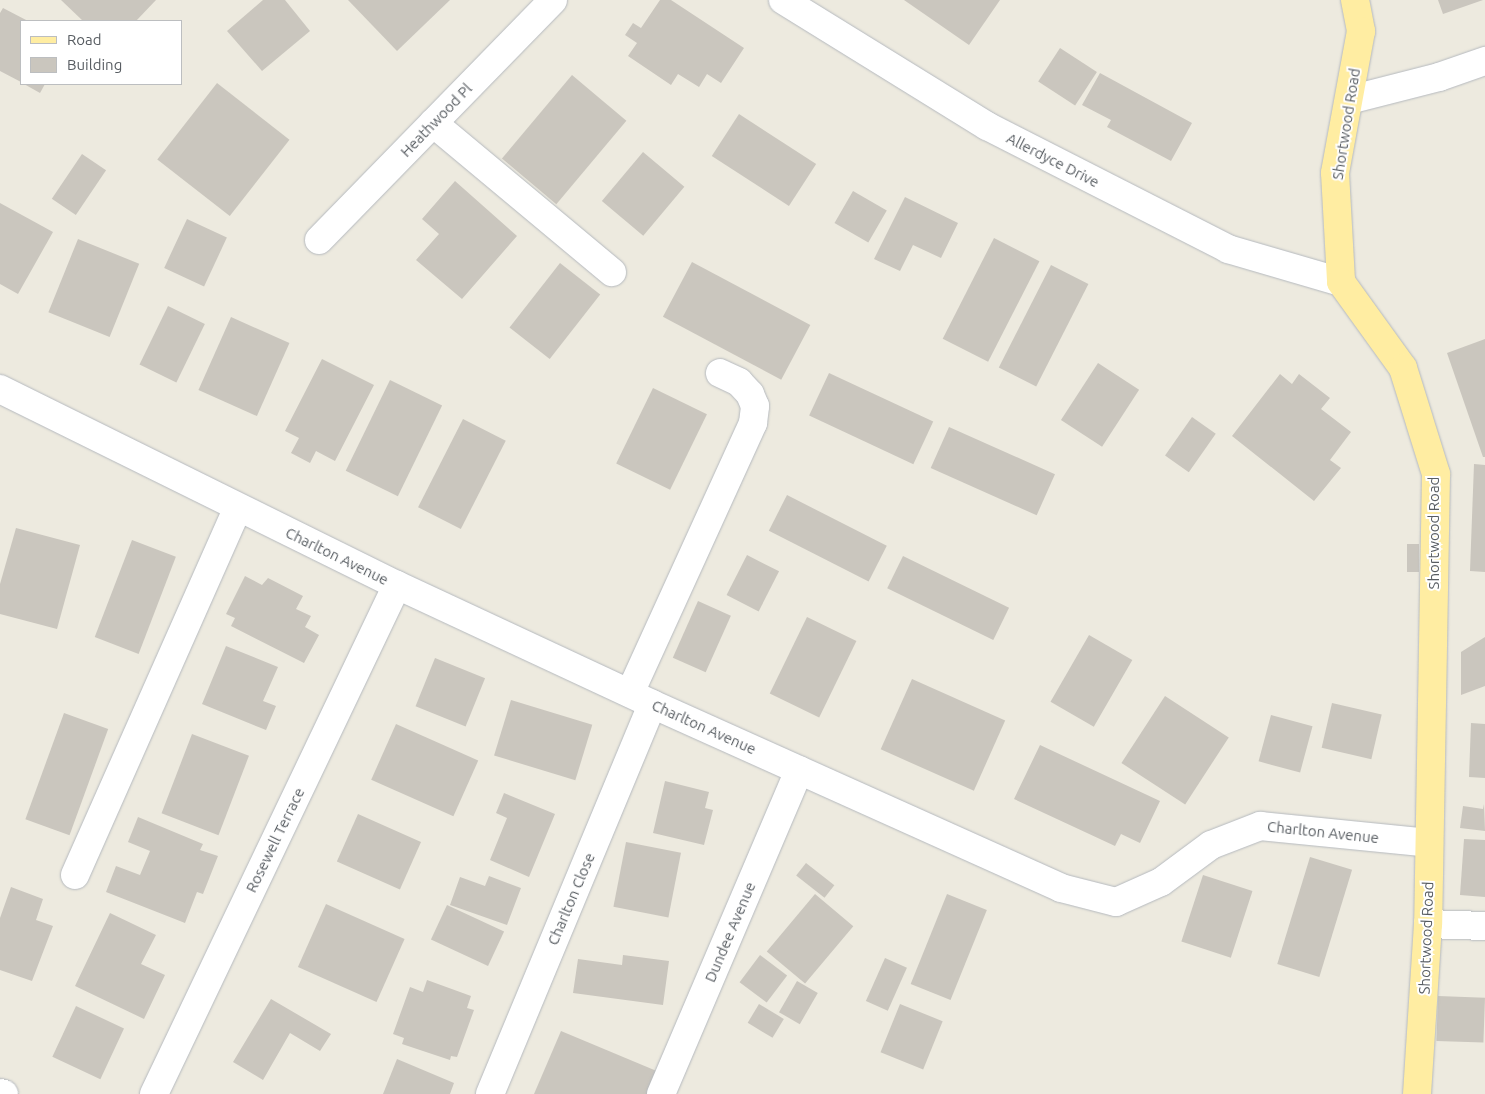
<!DOCTYPE html>
<html>
<head>
<meta charset="utf-8">
<style>
  body { margin:0 }
  #map { position:relative; width:1485px; height:1094px; overflow:hidden; background:#edeadf; font-family:Ubuntu,sans-serif }
  div>[style] { position:absolute }
  [style*='--x'] { left:calc(var(--x)*1px); top:calc(var(--y)*1px); width:calc(var(--w)*1px); rotate:calc(var(--a)*1deg) }
  .building>* { inset:0; background:#cac6be; transform-origin:0 0 }
  .roads { filter:drop-shadow(0 0 1px #b5b9be) drop-shadow(0 0 1px #b5b9be) }
  .minor>* { height:28px; margin:-14px; padding:0 14px; transform-origin:14px; border-radius:14px; background:#fff }
  .major>* { height:28px; margin:-14px; padding:0 14px; transform-origin:14px; border-radius:14px; background:#ffeda2 }
  span { translate:-50% -50%; white-space:nowrap; text-align:center; line-height:1.15; -webkit-text-stroke:4px #fff; paint-order:stroke }
  .street-label { font-size:15px; color:#585d62 }
  .legend { position:absolute; left:20px; top:20px; width:162px; height:65px; box-sizing:border-box; background:#fff; border:1px solid #bcbec0; margin:0; padding:6px 9px; list-style:none; font-size:15px; color:#585d62 }
  .legend li { display:flex; align-items:center; gap:10px; height:25px }
  .legend b { width:25px; border:1px solid #bcbec0 }
</style>
</head>
<body>
<div id="map">
  <div class="building">
    <i style="clip-path:polygon(61px 0,156px 0,136px 21px,83px 21px)"></i>
    <i style="clip-path:polygon(263px 0,285px 0,310px 31px,262px 71px,227px 31px)"></i>
    <i style="clip-path:polygon(348px 0,450px 0,397px 51px)"></i>
    <i style="clip-path:polygon(660px 0,671px 0,744px 48px,721px 83px,707px 74px,699px 87px,678px 74px,671px 85px,628px 56px,637px 43px,625px 35px,633px 23px,641px 28px)"></i>
    <i style="clip-path:polygon(904px 0,1000px 0,969px 45px)"></i>
    <i style="clip-path:polygon(1438px 0,1483px 0,1443px 14px)"></i>
    <i style="clip-path:polygon(3px 8px,28px 21px,21px 21px,21px 82px,0 71px,0 13px)"></i>
    <i style="left:1060px;top:48px;width:44px;height:40px;rotate:33deg"></i>
    <i style="clip-path:polygon(1100px 73px,1192px 123px,1171px 161px,1107px 127px,1111px 120px,1082px 105px)"></i>
    <i style="left:572px;top:75px;width:71px;height:109px;rotate:40deg"></i>
    <i style="left:217px;top:83px;width:92px;height:97px;rotate:38deg"></i>
    <i style="clip-path:polygon(24px 84px,45px 84px,40px 93px)"></i>
    <i style="left:739px;top:114px;width:92px;height:50px;rotate:33deg"></i>
    <i style="left:643px;top:152px;width:54px;height:64px;rotate:40deg"></i>
    <i style="left:82px;top:154px;width:29px;height:54px;rotate:34deg"></i>
    <i style="clip-path:polygon(455px 181px,517px 236px,462px 299px,416px 260px,439px 234px,422px 219px)"></i>
    <i style="left:853px;top:191px;width:39px;height:37px;rotate:30deg"></i>
    <i style="clip-path:polygon(905px 197px,958px 223px,941px 258px,913px 245px,900px 271px,874px 259px)"></i>
    <i style="clip-path:polygon(0 203px,53px 232px,18px 294px,0 284px)"></i>
    <i style="left:187px;top:219px;width:44px;height:54px;rotate:25deg"></i>
    <i style="left:994px;top:238px;width:51px;height:113px;rotate:27deg"></i>
    <i style="left:78px;top:239px;width:66px;height:79px;rotate:22deg"></i>
    <i style="left:692px;top:262px;width:134px;height:62px;rotate:28deg"></i>
    <i style="left:560px;top:263px;width:51px;height:82px;rotate:38deg"></i>
    <i style="left:1051px;top:265px;width:42px;height:115px;rotate:27deg"></i>
    <i style="left:168px;top:306px;width:41px;height:65px;rotate:26deg"></i>
    <i style="left:231px;top:317px;width:64px;height:80px;rotate:24deg"></i>
    <i style="clip-path:polygon(1485px 339px,1485px 457px,1483px 457px,1447px 353px)"></i>
    <i style="clip-path:polygon(322px 359px,374px 385px,335px 461px,316px 451px,310px 463px,291px 453px,299px 438px,285px 431px)"></i>
    <i style="left:1098px;top:363px;width:49px;height:68px;rotate:33deg"></i>
    <i style="left:829px;top:373px;width:115px;height:47px;rotate:25deg"></i>
    <i style="clip-path:polygon(1280px 374px,1292px 384px,1299px 374px,1330px 398px,1321px 409px,1351px 432px,1330px 460px,1341px 468px,1314px 501px,1232px 436px)"></i>
    <i style="left:390px;top:380px;width:58px;height:101px;rotate:26deg"></i>
    <i style="left:653px;top:388px;width:60px;height:84px;rotate:26deg"></i>
    <i style="left:1192px;top:417px;width:29px;height:47px;rotate:35deg"></i>
    <i style="left:463px;top:419px;width:48px;height:99px;rotate:27deg"></i>
    <i style="left:949px;top:427px;width:116px;height:45px;rotate:24deg"></i>
    <i style="clip-path:polygon(1474px 464px,1485px 465px,1485px 572px,1470px 571px)"></i>
    <i style="left:787px;top:495px;width:112px;height:40px;rotate:27deg"></i>
    <i style="clip-path:polygon(16px 528px,80px 545px,57px 629px,0 614px,0 584px)"></i>
    <i style="left:132px;top:540px;width:47px;height:104px;rotate:21deg"></i>
    <i style="left:1407px;top:544px;width:12px;height:28px"></i>
    <i style="left:747px;top:555px;width:36px;height:45px;rotate:27deg"></i>
    <i style="left:903px;top:556px;width:118px;height:36px;rotate:26deg"></i>
    <i style="clip-path:polygon(245px 576px,262px 585px,268px 578px,303px 596px,296px 609px,311px 616px,305px 627px,319px 635px,304px 663px,231px 626px,235px 618px,226px 614px)"></i>
    <i style="left:698px;top:601px;width:36px;height:62px;rotate:24deg"></i>
    <i style="left:807px;top:617px;width:55px;height:85px;rotate:26deg"></i>
    <i style="left:1089px;top:635px;width:50px;height:77px;rotate:30deg"></i>
    <i style="clip-path:polygon(1485px 637px,1485px 686px,1461px 695px,1461px 652px)"></i>
    <i style="clip-path:polygon(226px 646px,278px 667px,263px 701px,276px 706px,266px 730px,202px 704px)"></i>
    <i style="left:435px;top:658px;width:54px;height:52px;rotate:22deg"></i>
    <i style="left:912px;top:679px;width:102px;height:77px;rotate:24deg"></i>
    <i style="left:1165px;top:696px;width:76px;height:80px;rotate:33deg"></i>
    <i style="left:511px;top:700px;width:85px;height:58px;rotate:17deg"></i>
    <i style="left:1332px;top:703px;width:51px;height:46px;rotate:13deg"></i>
    <i style="left:64px;top:713px;width:47px;height:113px;rotate:20deg"></i>
    <i style="left:1271px;top:715px;width:43px;height:48px;rotate:15deg"></i>
    <i style="clip-path:polygon(1471px 723px,1485px 724px,1485px 778px,1469px 777px)"></i>
    <i style="left:396px;top:724px;width:90px;height:61px;rotate:24deg"></i>
    <i style="left:192px;top:734px;width:61px;height:85px;rotate:21deg"></i>
    <i style="clip-path:polygon(1040px 745px,1160px 801px,1140px 843px,1121px 834px,1115px 846px,1014px 799px)"></i>
    <i style="clip-path:polygon(665px 781px,709px 792px,705px 808px,713px 810px,704px 845px,653px 833px)"></i>
    <i style="clip-path:polygon(504px 793px,555px 814px,529px 877px,490px 860px,507px 818px,496px 813px)"></i>
    <i style="clip-path:polygon(1484px 804px,1485px 831px,1460px 828px,1463px 806px,1483px 809px)"></i>
    <i style="left:358px;top:814px;width:69px;height:52px;rotate:24deg"></i>
    <i style="clip-path:polygon(138px 817px,203px 844px,200px 850px,218px 856px,203px 894px,197px 892px,185px 923px,106px 892px,116px 866px,140px 875px,150px 851px,128px 842px)"></i>
    <i style="clip-path:polygon(1464px 839px,1485px 840px,1485px 897px,1460px 895px)"></i>
    <i style="left:626px;top:842px;width:56px;height:66px;rotate:11deg"></i>
    <i style="left:1310px;top:857px;width:44px;height:112px;rotate:17deg"></i>
    <i style="left:806px;top:863px;width:36px;height:16px;rotate:38deg"></i>
    <i style="left:1203px;top:875px;width:52px;height:70px;rotate:18deg"></i>
    <i style="clip-path:polygon(489px 876px,521px 888px,507px 925px,450px 905px,460px 877px,485px 886px)"></i>
    <i style="clip-path:polygon(11px 887px,43px 899px,36px 920px,53px 926px,32px 981px,0 970px,0 918px)"></i>
    <i style="left:815px;top:894px;width:50px;height:75px;rotate:40deg"></i>
    <i style="left:947px;top:894px;width:43px;height:97px;rotate:22deg"></i>
    <i style="left:326px;top:904px;width:86px;height:69px;rotate:24deg"></i>
    <i style="left:447px;top:905px;width:63px;height:38px;rotate:25deg"></i>
    <i style="clip-path:polygon(110px 913px,156px 935px,141px 964px,165px 975px,144px 1019px,75px 986px)"></i>
    <i style="clip-path:polygon(623px 955px,669px 961px,663px 1005px,573px 993px,578px 959px,622px 965px)"></i>
    <i style="left:760px;top:955px;width:34px;height:34px;rotate:37deg"></i>
    <i style="left:885px;top:958px;width:24px;height:47px;rotate:24deg"></i>
    <i style="clip-path:polygon(427px 980px,471px 996px,467px 1008px,474px 1010px,457px 1057px,451px 1056px,450px 1060px,402px 1044px,404px 1038px,393px 1034px,410px 987px,423px 992px)"></i>
    <i style="left:797px;top:981px;width:24px;height:36px;rotate:30deg"></i>
    <i style="left:1438px;top:996px;width:47px;height:45px;rotate:2deg"></i>
    <i style="clip-path:polygon(271px 999px,331px 1034px,320px 1051px,290px 1033px,263px 1080px,233px 1062px)"></i>
    <i style="left:759px;top:1004px;width:29px;height:22px;rotate:31deg"></i>
    <i style="left:900px;top:1004px;width:46px;height:52px;rotate:22deg"></i>
    <i style="left:76px;top:1006px;width:53px;height:56px;rotate:25deg"></i>
    <i style="clip-path:polygon(561px 1031px,659px 1072px,649px 1094px,534px 1094px)"></i>
    <i style="clip-path:polygon(397px 1059px,454px 1083px,450px 1094px,383px 1094px)"></i>
  </div>
  <div class="roads">
    <div class="minor">
      <i style="--x:783;--y:0;--w:240;--a:31.7"></i>
      <i style="--x:987;--y:126;--w:271;--a:27"></i>
      <i style="--x:1228;--y:249;--w:118;--a:16.3"></i>
      <i style="--x:1349;--y:100;--w:93;--a:-14.3"></i>
      <i style="--x:1439;--y:77;--w:49;--a:-19.2"></i>
      <i style="--x:433;--y:123;--w:233;--a:39.8"></i>
      <i style="--x:319;--y:240;--w:335;--a:-45.7"></i>
      <i style="--x:0;--y:389;--w:443;--a:26.3"></i>
      <i style="--x:397;--y:585;--w:281;--a:25"></i>
      <i style="--x:652;--y:704;--w:448;--a:24.2"></i>
      <i style="--x:1061;--y:888;--w:57;--a:14.3"></i>
      <i style="--x:1116;--y:902;--w:49;--a:-24"></i>
      <i style="--x:1161;--y:882;--w:62;--a:-36.5"></i>
      <i style="--x:1211;--y:845;--w:53;--a:-21.2"></i>
      <i style="--x:1260;--y:826;--w:170;--a:5.7"></i>
      <i style="--x:630;--y:693;--w:297;--a:-65.5"></i>
      <i style="--x:753;--y:423;--w:17;--a:-83"></i>
      <i style="--x:755;--y:406;--w:13;--a:-113"></i>
      <i style="--x:750;--y:394;--w:16;--a:-133"></i>
      <i style="--x:739;--y:382;--w:21;--a:-155"></i>
      <i style="--x:75;--y:875;--w:402;--a:-66.1"></i>
      <i style="--x:1428;--y:924;--w:57;--a:2"></i>
      <i style="--x:0;--y:1093;--w:4;--a:14"></i>
      <i style="--x:154;--y:1094;--w:564;--a:-64.48"></i>
      <i style="--x:490;--y:1094;--w:422;--a:-67.4"></i>
      <i style="--x:661;--y:1094;--w:352;--a:-66.9"></i>
    </div>
    <div class="major">
      <i style="--x:1355;--y:0;--w:32;--a:79"></i>
      <i style="--x:1361;--y:31;--w:144;--a:100.4"></i>
      <i style="--x:1335;--y:173;--w:109;--a:86.8"></i>
      <i style="--x:1341;--y:282;--w:106;--a:54.2"></i>
      <i style="--x:1403;--y:368;--w:111;--a:72.7"></i>
      <i style="--x:1436;--y:474;--w:450;--a:91"></i>
      <i style="--x:1428;--y:924;--w:170;--a:93.7"></i>
    </div>
  </div>
  <div class="street-label">
    <span style="left:436px;top:120px;rotate:-46deg">Heathwood Pl</span>
    <span style="left:1346px;top:124px;rotate:-81deg">Shortwood Road</span>
    <span style="left:1053px;top:160px;rotate:27deg">Allerdyce Drive</span>
    <span style="left:1434px;top:533px;rotate:-90deg">Shortwood Road</span>
    <span style="left:337px;top:556px;rotate:26deg">Charlton Avenue</span>
    <span style="left:704px;top:727px;rotate:24deg">Charlton Avenue</span>
    <span style="left:1323px;top:832px;rotate:6deg">Charlton Avenue</span>
    <span style="left:275px;top:840px;rotate:-64deg">Rosewell Terrace</span>
    <span style="left:571px;top:899px;rotate:-67deg">Charlton Close</span>
    <span style="left:730px;top:932px;rotate:-67deg">Dundee Avenue</span>
    <span style="left:1426px;top:938px;rotate:-88deg">Shortwood Road</span>
  </div>
  <ul class="legend">
  <li><b style="height:6px;background:#ffeda2"></b>Road</li>
  <li><b style="height:14px;background:#cac6be"></b>Building</li>
  </ul>
</div>
</body>
</html>
